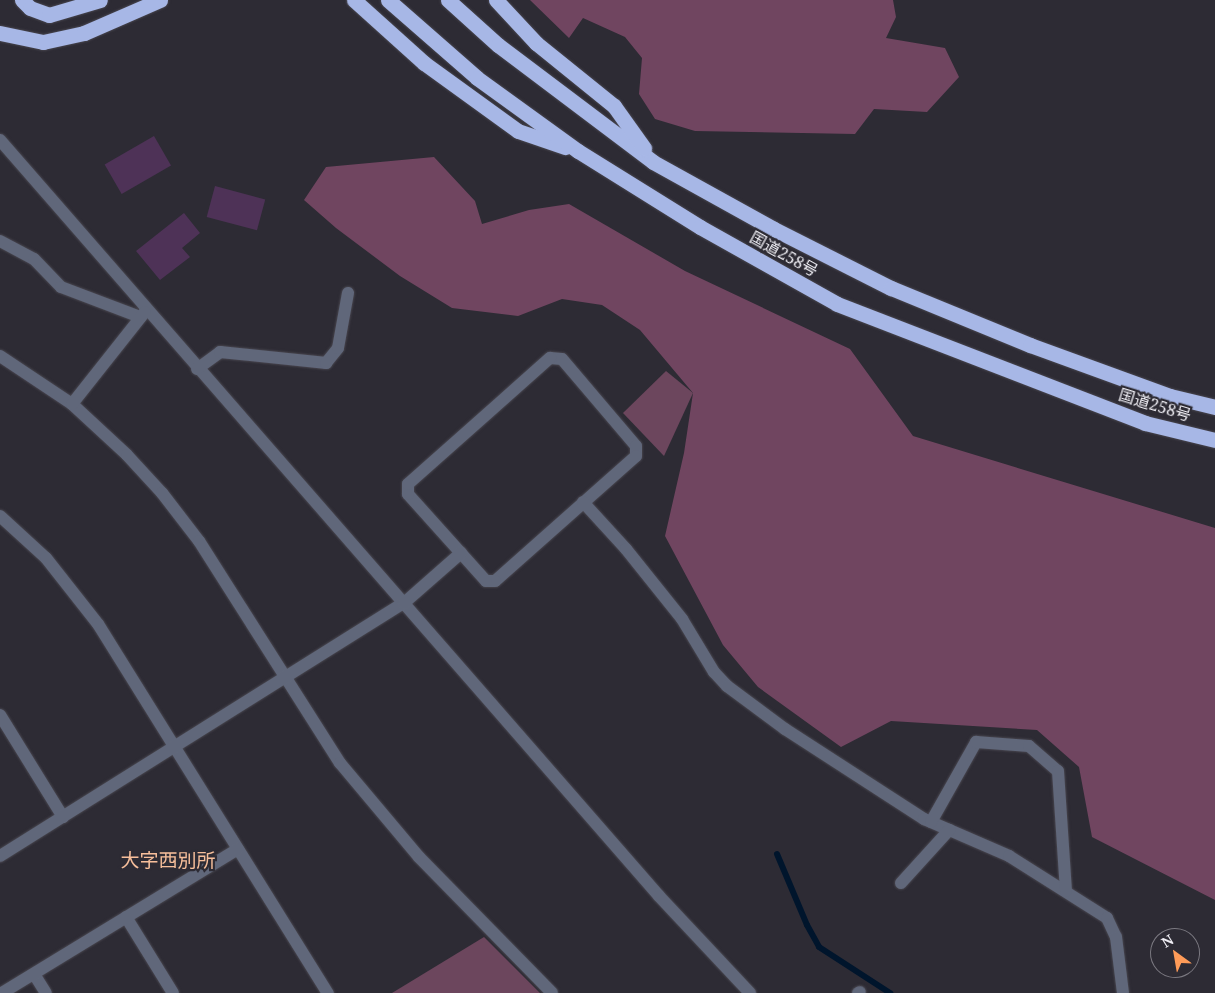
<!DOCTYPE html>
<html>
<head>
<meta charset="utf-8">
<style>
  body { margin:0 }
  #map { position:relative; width:1215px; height:993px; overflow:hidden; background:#2d2b34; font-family:"Noto Serif","Noto Sans JP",serif }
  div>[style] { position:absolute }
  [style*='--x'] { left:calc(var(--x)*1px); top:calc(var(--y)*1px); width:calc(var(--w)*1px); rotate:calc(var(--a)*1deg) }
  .green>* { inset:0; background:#6c465d }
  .forest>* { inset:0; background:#704560 }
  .stream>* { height:6px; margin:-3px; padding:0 3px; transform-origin:3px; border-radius:3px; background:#00152c }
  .building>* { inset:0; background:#4e3257; transform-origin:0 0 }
  .roads { filter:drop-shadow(0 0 1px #48464f) drop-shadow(0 0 1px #48464f) }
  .minor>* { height:12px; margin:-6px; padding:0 6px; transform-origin:6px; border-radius:6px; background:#60677a }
  .highway>* { height:15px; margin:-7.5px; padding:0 7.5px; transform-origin:7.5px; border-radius:7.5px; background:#a7b7e6 }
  span { translate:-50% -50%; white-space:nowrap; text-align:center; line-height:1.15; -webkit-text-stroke:4.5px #2d2b34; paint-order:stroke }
  .street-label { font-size:16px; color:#f0eff5 }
  .quarter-label { font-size:19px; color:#f7bf9b }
  .north { position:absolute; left:1150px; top:928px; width:50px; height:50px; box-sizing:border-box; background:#2d2b34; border:1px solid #7b7981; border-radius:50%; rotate:328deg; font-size:14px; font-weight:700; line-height:20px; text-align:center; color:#f0eff5 }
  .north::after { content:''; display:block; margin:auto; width:18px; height:22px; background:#fe9b58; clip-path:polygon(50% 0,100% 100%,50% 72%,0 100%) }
</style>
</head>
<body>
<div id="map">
  <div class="green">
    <i style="clip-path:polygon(666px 371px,693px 393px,664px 456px,623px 413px)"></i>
    <i style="clip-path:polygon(484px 937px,540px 993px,392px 993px)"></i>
  </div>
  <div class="forest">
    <i style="clip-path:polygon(530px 0,893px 0,896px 17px,886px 38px,945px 48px,959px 77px,927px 112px,874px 109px,855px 134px,695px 131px,655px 119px,639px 94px,642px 58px,625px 37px,583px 18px,569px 38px)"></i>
    <i style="clip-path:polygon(434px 157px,475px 201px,482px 224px,529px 210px,569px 204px,685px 271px,850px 349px,913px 436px,1215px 528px,1215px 900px,1092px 837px,1079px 767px,1037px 730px,891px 721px,841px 747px,758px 687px,723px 645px,665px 536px,684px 453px,693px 393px,640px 330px,602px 305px,562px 299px,518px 316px,452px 308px,400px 276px,336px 228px,304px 200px,326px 167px)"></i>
  </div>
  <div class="stream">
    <i style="--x:777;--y:854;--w:77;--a:67.1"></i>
    <i style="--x:807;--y:925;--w:25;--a:61"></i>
    <i style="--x:819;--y:947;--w:85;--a:32.9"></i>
  </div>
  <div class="building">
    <i style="left:154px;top:136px;width:34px;height:57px;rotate:60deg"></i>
    <i style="left:215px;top:186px;width:52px;height:32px;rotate:15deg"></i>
    <i style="clip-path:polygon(184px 213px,200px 233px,182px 248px,190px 257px,160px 280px,136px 251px)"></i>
  </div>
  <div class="roads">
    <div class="minor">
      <i style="--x:0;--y:140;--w:1003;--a:48.92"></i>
      <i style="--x:659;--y:896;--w:133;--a:46.8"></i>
      <i style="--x:0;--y:241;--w:38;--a:28"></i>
      <i style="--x:34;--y:259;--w:39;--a:46"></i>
      <i style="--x:61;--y:287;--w:85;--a:20.8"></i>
      <i style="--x:0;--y:356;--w:87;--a:33.7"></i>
      <i style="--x:72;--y:404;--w:75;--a:42.8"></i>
      <i style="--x:127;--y:455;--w:52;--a:47.4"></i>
      <i style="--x:162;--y:493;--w:61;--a:52.4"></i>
      <i style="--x:199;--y:541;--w:263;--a:57.6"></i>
      <i style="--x:340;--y:763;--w:123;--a:50"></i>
      <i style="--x:419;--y:857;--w:190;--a:45.6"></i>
      <i style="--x:550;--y:358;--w:12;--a:5"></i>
      <i style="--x:562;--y:359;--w:114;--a:49.6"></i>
      <i style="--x:636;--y:446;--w:10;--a:90"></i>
      <i style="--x:636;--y:456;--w:188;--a:138.4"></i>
      <i style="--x:495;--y:581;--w:9;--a:180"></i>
      <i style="--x:486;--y:581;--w:117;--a:-131.9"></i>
      <i style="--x:408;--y:494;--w:10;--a:-90"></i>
      <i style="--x:408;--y:484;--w:190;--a:-41.6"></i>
      <i style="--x:197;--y:369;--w:29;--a:-36"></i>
      <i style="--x:220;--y:352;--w:107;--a:5.9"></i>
      <i style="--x:326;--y:363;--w:19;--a:-51"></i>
      <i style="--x:338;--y:348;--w:56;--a:-79.7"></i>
      <i style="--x:72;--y:404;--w:117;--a:-51.6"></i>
      <i style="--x:583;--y:502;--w:64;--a:47.5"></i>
      <i style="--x:626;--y:549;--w:90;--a:51.3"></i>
      <i style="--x:682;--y:619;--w:62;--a:58.9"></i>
      <i style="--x:714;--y:672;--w:19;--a:47"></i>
      <i style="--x:727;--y:686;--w:72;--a:36.6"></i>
      <i style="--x:785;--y:729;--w:166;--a:32.9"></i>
      <i style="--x:924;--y:819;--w:93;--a:23.5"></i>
      <i style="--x:1009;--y:856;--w:116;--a:32.3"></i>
      <i style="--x:1107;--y:918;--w:21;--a:65"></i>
      <i style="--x:1116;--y:937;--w:56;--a:82.9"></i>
      <i style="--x:0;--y:516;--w:62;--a:42.4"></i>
      <i style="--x:46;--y:558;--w:84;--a:51.8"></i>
      <i style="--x:98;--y:624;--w:435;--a:58.1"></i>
      <i style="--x:0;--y:715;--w:120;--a:58.3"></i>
      <i style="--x:931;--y:822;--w:92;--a:-60.6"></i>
      <i style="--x:976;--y:742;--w:53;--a:4.3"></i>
      <i style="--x:1029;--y:746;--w:38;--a:41"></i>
      <i style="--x:1058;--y:771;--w:120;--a:86.2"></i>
      <i style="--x:0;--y:856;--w:477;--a:-32.1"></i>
      <i style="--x:404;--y:603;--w:76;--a:-41.3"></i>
      <i style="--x:901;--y:883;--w:72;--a:-47.8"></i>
      <i style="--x:126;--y:917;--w:89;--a:58.3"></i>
      <i style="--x:34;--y:974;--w:22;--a:58"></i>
      <i style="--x:2;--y:993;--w:276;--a:-31.4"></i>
      <i style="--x:858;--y:993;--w:2;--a:-27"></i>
    </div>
    <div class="highway">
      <i style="--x:22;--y:0;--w:11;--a:45"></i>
      <i style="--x:30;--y:8;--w:20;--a:20"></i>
      <i style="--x:49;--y:15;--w:53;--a:-16.4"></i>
      <i style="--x:354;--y:0;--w:94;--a:42"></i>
      <i style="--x:424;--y:63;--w:116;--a:35.9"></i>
      <i style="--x:518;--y:131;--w:50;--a:18.8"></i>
      <i style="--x:388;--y:0;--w:118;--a:41.2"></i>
      <i style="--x:477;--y:78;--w:125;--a:35.9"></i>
      <i style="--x:578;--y:151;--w:144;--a:31.9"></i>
      <i style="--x:700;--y:227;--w:157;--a:29.3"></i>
      <i style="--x:837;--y:304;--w:330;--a:21.1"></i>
      <i style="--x:1145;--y:423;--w:72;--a:13.7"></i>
      <i style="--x:448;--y:0;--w:67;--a:42"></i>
      <i style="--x:498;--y:45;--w:194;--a:37"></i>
      <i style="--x:653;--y:162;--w:138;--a:29"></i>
      <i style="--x:774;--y:229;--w:131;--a:26.8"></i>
      <i style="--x:891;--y:288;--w:150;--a:22.3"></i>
      <i style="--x:1030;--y:345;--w:149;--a:20"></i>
      <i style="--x:1170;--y:396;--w:46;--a:13.7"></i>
      <i style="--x:496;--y:0;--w:59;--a:47.1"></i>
      <i style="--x:536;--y:43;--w:100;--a:38.9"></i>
      <i style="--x:614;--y:106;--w:52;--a:54.5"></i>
      <i style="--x:0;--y:33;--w:44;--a:11.8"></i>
      <i style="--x:43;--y:42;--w:42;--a:-12.4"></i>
      <i style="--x:84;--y:33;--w:83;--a:-23.5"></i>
    </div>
  </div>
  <div class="street-label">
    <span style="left:784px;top:254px;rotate:29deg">国道258号</span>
    <span style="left:1155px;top:405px;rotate:17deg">国道258号</span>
  </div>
  <div class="quarter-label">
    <span style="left:168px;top:861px">大字西別所</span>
  </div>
  <div class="north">N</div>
</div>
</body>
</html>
